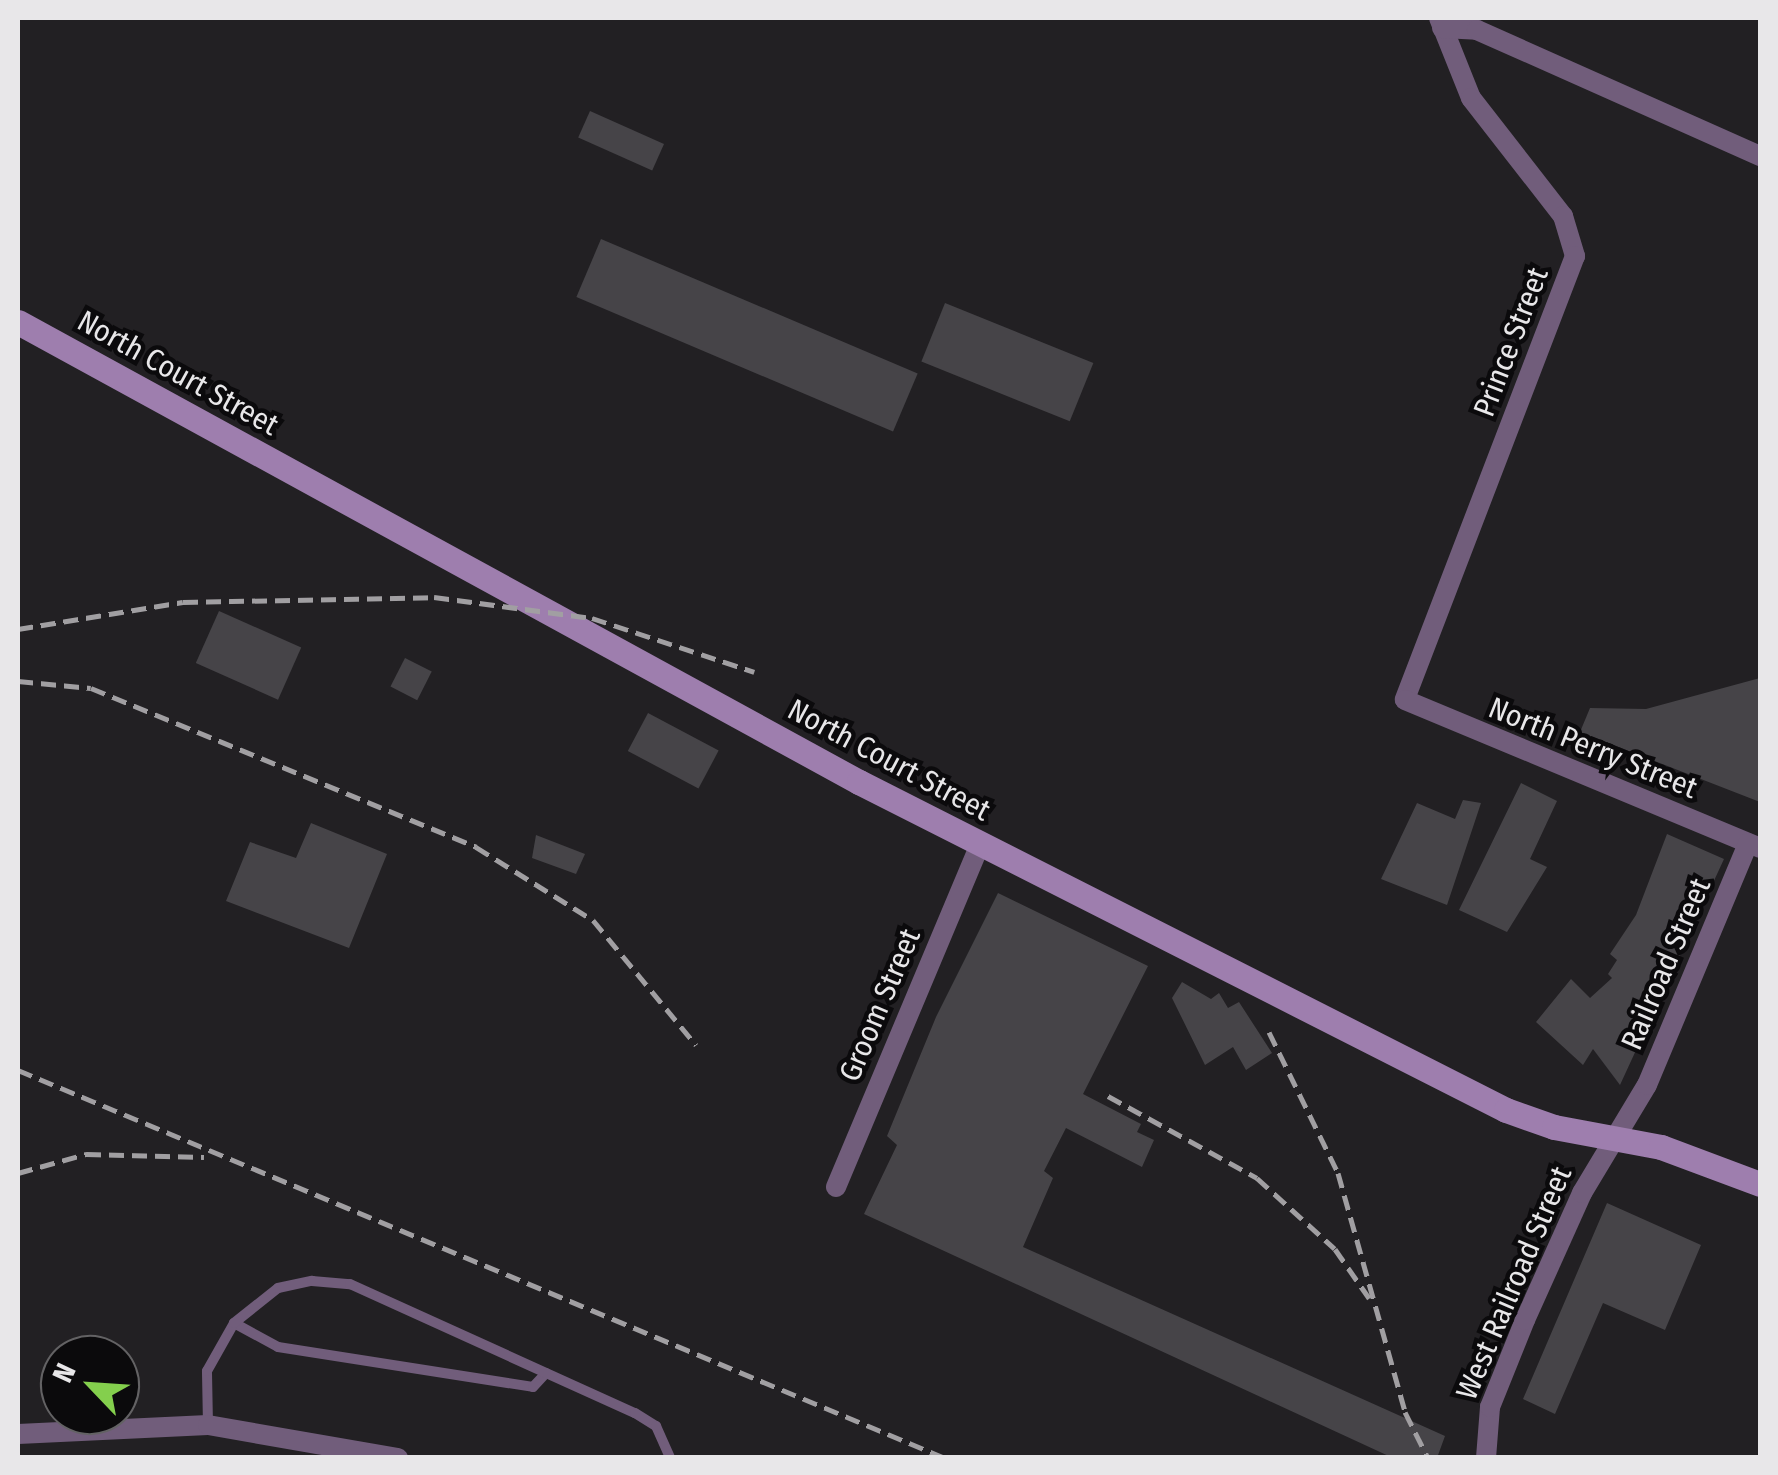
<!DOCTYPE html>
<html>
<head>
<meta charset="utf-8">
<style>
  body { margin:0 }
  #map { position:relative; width:1778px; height:1475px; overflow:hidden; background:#222023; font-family:"Fira Sans Condensed",sans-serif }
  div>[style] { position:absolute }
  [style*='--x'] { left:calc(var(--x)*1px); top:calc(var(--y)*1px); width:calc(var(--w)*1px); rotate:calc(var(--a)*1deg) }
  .building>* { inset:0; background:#464448; transform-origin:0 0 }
  .lane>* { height:10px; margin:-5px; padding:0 5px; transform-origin:5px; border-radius:5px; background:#715d7b }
  .street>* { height:20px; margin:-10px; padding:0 10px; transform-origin:10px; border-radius:10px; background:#715d7b }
  .secondary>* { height:25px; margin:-12.5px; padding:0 12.5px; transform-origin:12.5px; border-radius:12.5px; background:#9e7eae }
  .rail>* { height:5px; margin-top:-2.5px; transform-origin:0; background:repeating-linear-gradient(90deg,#a19fa2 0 15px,transparent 0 23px) }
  span { translate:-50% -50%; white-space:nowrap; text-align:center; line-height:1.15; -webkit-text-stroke:9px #0b0a0c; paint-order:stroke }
  .street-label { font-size:30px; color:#e8e7e9 }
  .frame { position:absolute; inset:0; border:20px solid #e8e7e9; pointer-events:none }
  .north { position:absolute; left:40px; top:1335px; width:100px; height:100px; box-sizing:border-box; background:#0b0a0c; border:2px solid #636264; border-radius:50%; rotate:295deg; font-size:28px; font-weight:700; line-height:40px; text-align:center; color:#e8e7e9 }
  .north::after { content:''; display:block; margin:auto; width:35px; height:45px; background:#84cf4d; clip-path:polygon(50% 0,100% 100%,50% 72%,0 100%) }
</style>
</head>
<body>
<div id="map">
  <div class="building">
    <i style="left:590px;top:111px;width:81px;height:29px;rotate:24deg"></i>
    <i style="left:601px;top:239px;width:344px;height:63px;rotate:23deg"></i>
    <i style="left:945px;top:303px;width:160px;height:63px;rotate:22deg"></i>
    <i style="left:219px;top:611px;width:90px;height:57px;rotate:24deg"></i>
    <i style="left:405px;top:658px;width:30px;height:32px;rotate:27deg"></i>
    <i style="clip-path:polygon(1760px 678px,1760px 802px,1580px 732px,1590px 708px,1646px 709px)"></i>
    <i style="left:648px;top:713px;width:80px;height:43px;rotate:28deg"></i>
    <i style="clip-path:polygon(1521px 783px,1557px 801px,1530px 859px,1547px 867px,1507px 932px,1459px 910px)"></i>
    <i style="clip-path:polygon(1463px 800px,1481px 803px,1447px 905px,1381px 879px,1417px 803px,1455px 819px)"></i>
    <i style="clip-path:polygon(311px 823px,387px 854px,349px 948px,226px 901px,250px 842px,296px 858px)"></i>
    <i style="clip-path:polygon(1667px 834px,1724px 859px,1620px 1085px,1593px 1049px,1583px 1065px,1536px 1022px,1571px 979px,1590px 998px,1612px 978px,1608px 974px,1617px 960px,1610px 954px,1636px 915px)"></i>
    <i style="clip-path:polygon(536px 835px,585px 854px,576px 874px,532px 858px)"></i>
    <i style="clip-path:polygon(998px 893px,1148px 966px,1083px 1094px,1141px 1124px,1137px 1132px,1154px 1140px,1142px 1167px,1066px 1128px,1044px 1171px,1053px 1178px,1023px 1247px,1445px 1436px,1437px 1458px,1393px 1458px,864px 1214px,897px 1145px,887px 1136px,936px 1017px)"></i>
    <i style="clip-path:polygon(1182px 982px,1211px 999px,1219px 993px,1228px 1008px,1239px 1002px,1272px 1053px,1246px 1070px,1233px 1047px,1205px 1065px,1172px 998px)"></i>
    <i style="clip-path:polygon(1607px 1203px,1701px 1245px,1665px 1330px,1603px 1303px,1555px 1414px,1523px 1399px)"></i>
  </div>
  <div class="lane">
    <i style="--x:234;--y:1323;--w:50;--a:28.6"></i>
    <i style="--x:278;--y:1347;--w:258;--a:8.9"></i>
    <i style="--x:533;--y:1387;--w:19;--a:-47"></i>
    <i style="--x:208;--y:1425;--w:54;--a:-91.1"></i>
    <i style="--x:207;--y:1371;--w:55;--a:-60.6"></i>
    <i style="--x:234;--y:1323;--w:56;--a:-38.5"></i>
    <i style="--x:278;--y:1288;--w:35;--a:-12"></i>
    <i style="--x:312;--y:1281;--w:38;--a:5"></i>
    <i style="--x:350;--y:1284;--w:313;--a:24.4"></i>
    <i style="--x:635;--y:1413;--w:25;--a:32"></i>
    <i style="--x:656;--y:1426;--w:35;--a:66"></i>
  </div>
  <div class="street">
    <i style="--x:1439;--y:18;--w:86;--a:68.2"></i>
    <i style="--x:1471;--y:98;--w:150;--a:52.1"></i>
    <i style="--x:1563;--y:216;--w:42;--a:73.3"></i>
    <i style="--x:1575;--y:256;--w:475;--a:111"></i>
    <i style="--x:1405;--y:700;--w:385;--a:22.6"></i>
    <i style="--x:1442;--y:28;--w:35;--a:3"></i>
    <i style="--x:1477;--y:30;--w:310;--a:24"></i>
    <i style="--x:836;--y:1187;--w:371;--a:-67.2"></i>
    <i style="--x:18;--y:1434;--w:190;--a:-2.7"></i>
    <i style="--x:208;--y:1425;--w:193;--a:9.9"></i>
    <i style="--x:1486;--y:1458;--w:51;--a:-85.5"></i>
    <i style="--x:1490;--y:1407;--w:94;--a:-68.1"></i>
    <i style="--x:1525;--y:1320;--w:139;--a:-65.8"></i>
    <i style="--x:1582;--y:1193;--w:126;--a:-59"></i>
    <i style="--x:1647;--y:1085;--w:262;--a:-67.3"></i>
  </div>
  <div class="secondary">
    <i style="--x:18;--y:322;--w:959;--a:28.68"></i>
    <i style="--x:859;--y:782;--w:725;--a:26.88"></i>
    <i style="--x:1506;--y:1110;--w:51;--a:19.5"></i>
    <i style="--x:1554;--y:1127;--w:109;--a:10.6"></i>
    <i style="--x:1661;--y:1147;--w:106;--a:20.5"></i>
  </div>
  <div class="rail">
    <i style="--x:18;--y:629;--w:167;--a:-9.3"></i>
    <i style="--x:183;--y:602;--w:251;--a:-1.1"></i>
    <i style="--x:434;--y:597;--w:159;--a:7.6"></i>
    <i style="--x:592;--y:618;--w:171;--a:18.4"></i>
    <i style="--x:18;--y:681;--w:73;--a:5.5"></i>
    <i style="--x:91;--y:688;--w:417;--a:22.4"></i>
    <i style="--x:476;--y:847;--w:138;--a:32"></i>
    <i style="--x:593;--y:920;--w:162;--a:50.5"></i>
    <i style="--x:1269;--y:1032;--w:157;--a:63.9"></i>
    <i style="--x:1338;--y:1173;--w:248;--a:74.3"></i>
    <i style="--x:1405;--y:1412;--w:51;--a:63.4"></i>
    <i style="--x:18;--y:1070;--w:1005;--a:22.71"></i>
    <i style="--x:1108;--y:1096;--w:170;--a:28.8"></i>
    <i style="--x:1257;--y:1178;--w:105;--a:42.3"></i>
    <i style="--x:1335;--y:1249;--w:60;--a:55.2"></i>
    <i style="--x:18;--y:1173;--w:71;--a:-15.6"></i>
    <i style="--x:86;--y:1154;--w:118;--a:1.5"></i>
  </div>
  <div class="street-label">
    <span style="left:1511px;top:342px;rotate:-69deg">Prince Street</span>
    <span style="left:178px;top:373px;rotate:29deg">North Court Street</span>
    <span style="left:1593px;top:748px;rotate:22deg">North Perry Street</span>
    <span style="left:889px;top:760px;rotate:28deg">North Court Street</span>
    <span style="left:1666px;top:964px;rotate:-67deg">Railroad Street</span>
    <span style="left:880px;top:1005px;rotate:-67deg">Groom Street</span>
    <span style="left:1514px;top:1283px;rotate:-67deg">West Railroad Street</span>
  </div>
  <div class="frame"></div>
  <div class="north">N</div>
</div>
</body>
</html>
